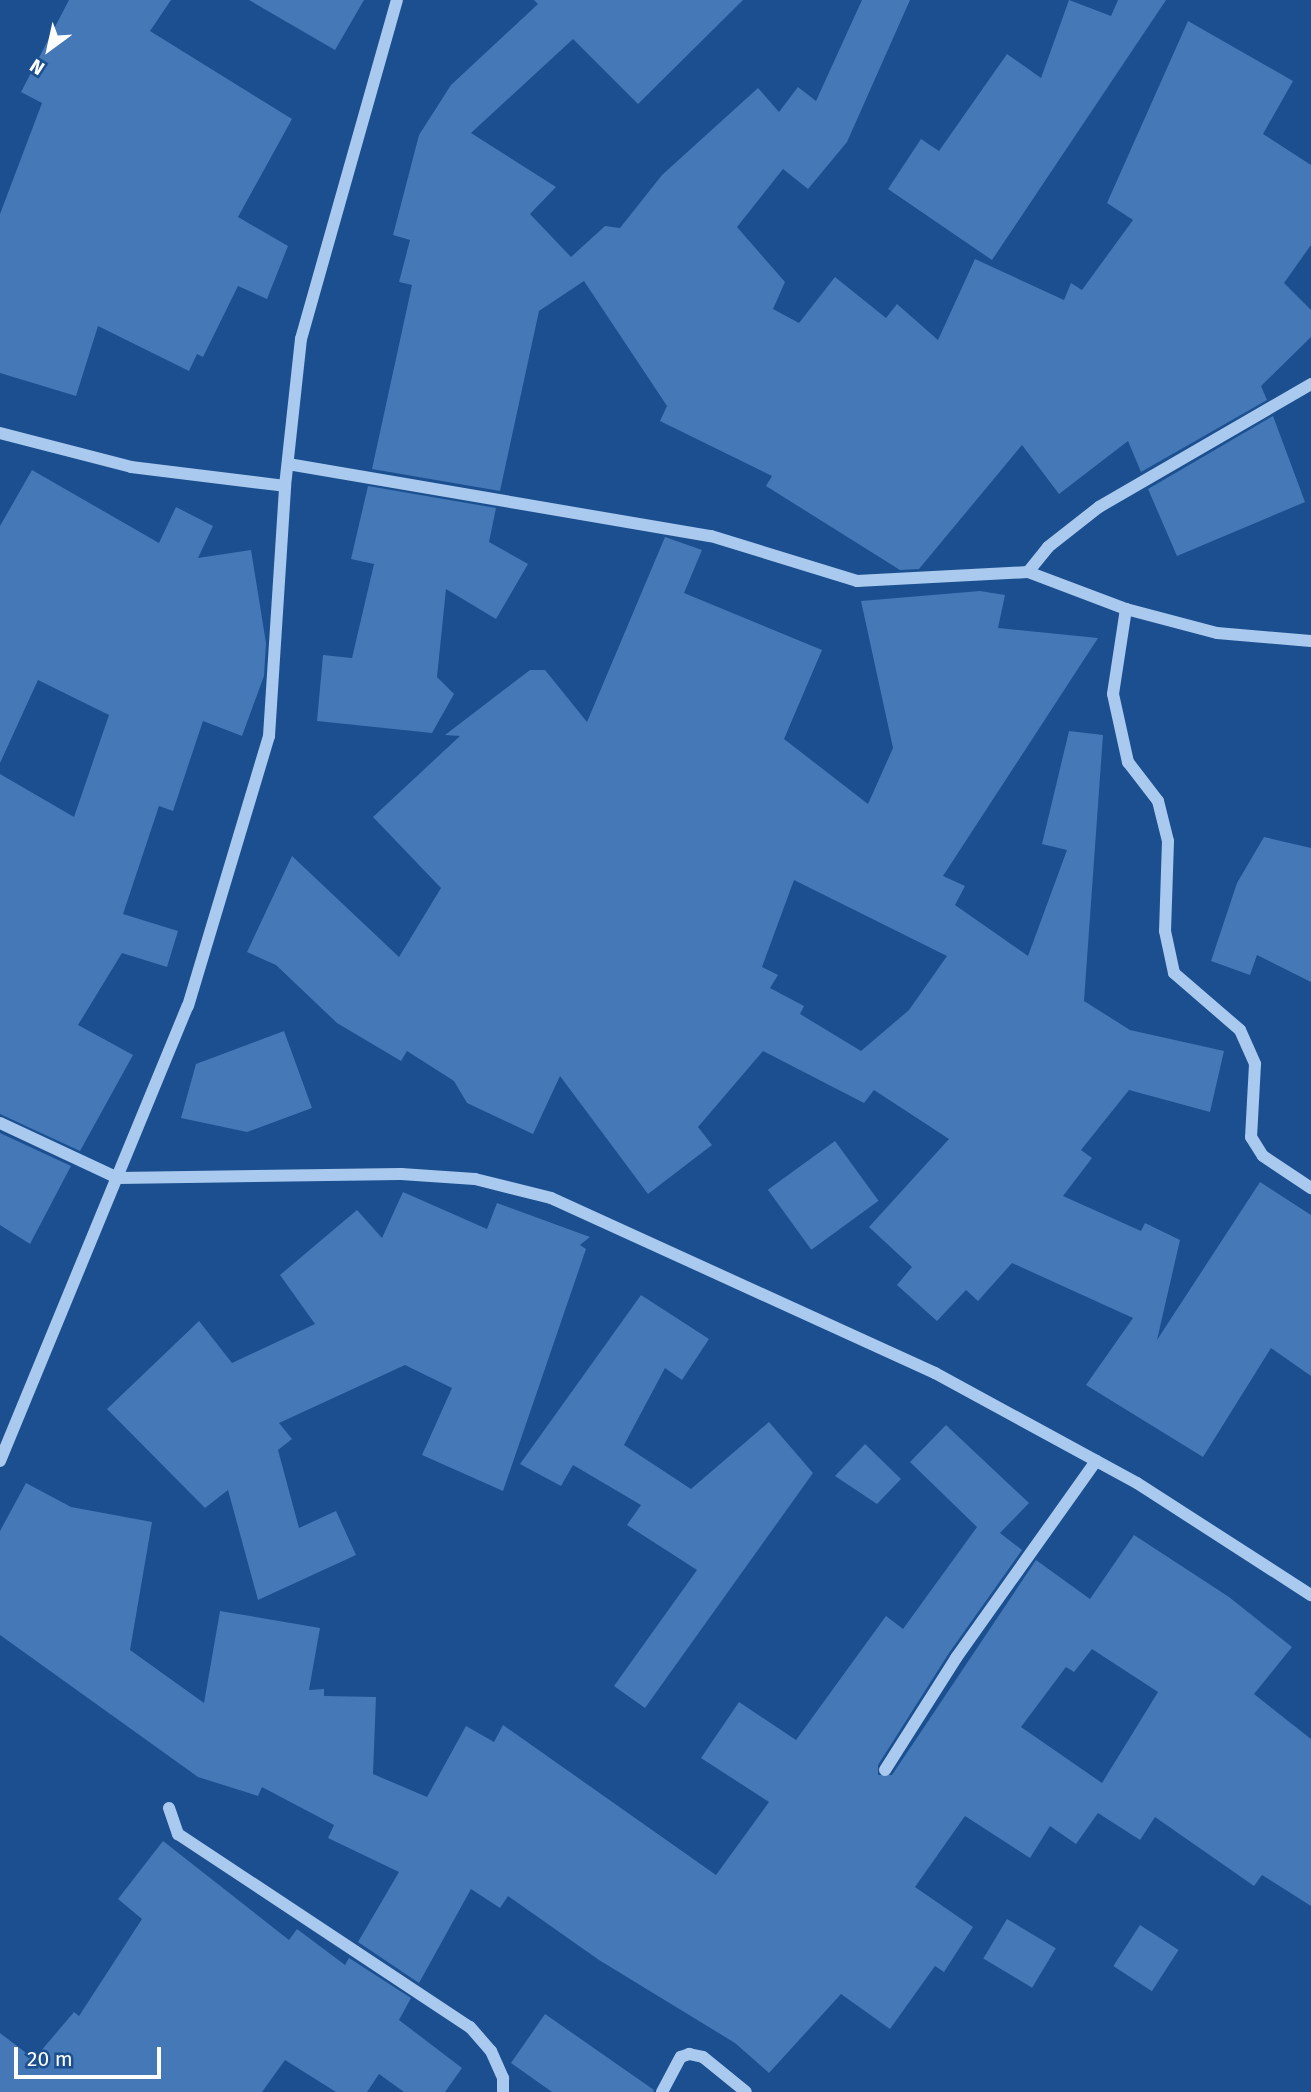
<!DOCTYPE html>
<html>
<head>
<meta charset="utf-8">
<style>
  body { margin:0 }
  #map { position:relative; width:1311px; height:2092px; overflow:hidden; background:#1b4f8f; font-family:"Fira Sans",sans-serif }
  div>[style] { position:absolute }
  [style*='--x'] { left:calc(var(--x)*1px); top:calc(var(--y)*1px); width:calc(var(--w)*1px); rotate:calc(var(--a)*1deg) }
  .building>* { inset:0; background:#4478b7; transform-origin:0 0 }
  .minor>* { height:12px; margin:-6px; padding:0 6px; transform-origin:6px; border-radius:6px; background:#a9c9ee }
  span { translate:-50% -50%; white-space:nowrap; text-align:center; line-height:1.15; -webkit-text-stroke:5px #1b4f8f; paint-order:stroke }
  .north { position:absolute; left:14px; top:14px; width:70px; height:70px; -webkit-text-stroke:5px #1b4f8f; paint-order:stroke; rotate:213deg; font-size:19px; font-weight:700; line-height:28px; text-align:center; color:#fff }
  .north::after { content:''; display:block; margin:auto; width:24px; height:32px; background:#fff; clip-path:polygon(50% 0,100% 100%,50% 72%,0 100%) }
  .scale { position:absolute; left:14px; top:2047px; width:147px; height:32px; box-sizing:border-box; border:4px solid #fff; border-top:0; padding-left:9px; font-size:21px; line-height:24px; white-space:nowrap; color:#fff; -webkit-text-stroke:5px #1b4f8f; paint-order:stroke }
</style>
</head>
<body>
<div id="map">
  <div class="building">
    <i style="clip-path:polygon(69px 0,171px 0,150px 31px,292px 119px,238px 217px,288px 246px,267px 299px,238px 286px,203px 357px,197px 354px,189px 371px,98px 326px,76px 396px,0 373px,0 214px,42px 103px,21px 92px)"></i>
    <i style="clip-path:polygon(249px 0,364px 0,335px 50px)"></i>
    <i style="clip-path:polygon(534px 0,743px 0,638px 104px,573px 39px,471px 133px,556px 187px,530px 214px,571px 257px,605px 226px,620px 228px,662px 175px,758px 88px,779px 112px,798px 87px,816px 101px,862px 0,910px 0,847px 142px,808px 189px,783px 169px,737px 227px,785px 282px,773px 309px,799px 323px,835px 277px,886px 318px,897px 304px,938px 340px,975px 259px,1064px 300px,1071px 283px,1082px 290px,1133px 220px,1107px 203px,1188px 21px,1293px 81px,1263px 134px,1311px 165px,1311px 245px,1284px 283px,1311px 310px,1311px 337px,1261px 386px,1267px 400px,1141px 472px,1128px 441px,1059px 494px,1022px 445px,919px 569px,900px 570px,766px 486px,772px 476px,660px 421px,667px 406px,584px 281px,539px 311px,500px 491px,372px 469px,412px 285px,399px 282px,410px 240px,393px 235px,419px 135px,451px 85px,538px 4px)"></i>
    <i style="clip-path:polygon(1069px 0,1111px 16px,1118px 0,1166px 0,992px 260px,888px 189px,921px 139px,939px 151px,1007px 54px,1041px 78px)"></i>
    <i style="clip-path:polygon(1273px 416px,1305px 502px,1177px 556px,1148px 489px)"></i>
    <i style="clip-path:polygon(32px 470px,159px 543px,176px 507px,213px 526px,198px 558px,251px 550px,266px 643px,264px 676px,242px 736px,203px 721px,173px 811px,159px 806px,123px 914px,178px 931px,167px 967px,122px 953px,78px 1025px,133px 1055px,80px 1151px,0 1114px,0 774px,74px 817px,109px 715px,38px 680px,0 763px,0 526px)"></i>
    <i style="clip-path:polygon(368px 486px,496px 508px,489px 542px,528px 564px,496px 619px,446px 589px,437px 677px,454px 694px,432px 733px,317px 721px,323px 655px,352px 658px,374px 564px,351px 559px)"></i>
    <i style="clip-path:polygon(evenodd,665px 537px,702px 550px,684px 593px,822px 650px,784px 739px,868px 804px,893px 748px,861px 601px,980px 591px,1005px 595px,998px 628px,1098px 638px,943px 876px,965px 886px,955px 905px,1028px 956px,1067px 850px,1042px 844px,1069px 731px,1103px 735px,1084px 1001px,1130px 1030px,1224px 1051px,1210px 1112px,1129px 1090px,1081px 1150px,1092px 1158px,1063px 1196px,1141px 1231px,1145px 1223px,1180px 1240px,1157px 1340px,1260px 1182px,1311px 1215px,1311px 1376px,1271px 1348px,1203px 1457px,1086px 1385px,1133px 1318px,1012px 1263px,978px 1301px,966px 1290px,937px 1321px,897px 1285px,912px 1267px,869px 1227px,949px 1139px,874px 1090px,864px 1103px,763px 1051px,698px 1127px,712px 1145px,648px 1194px,560px 1076px,533px 1134px,467px 1103px,454px 1081px,407px 1051px,401px 1061px,337px 1023px,276px 965px,247px 952px,292px 856px,399px 957px,441px 888px,373px 817px,460px 736px,445px 735px,530px 670px,545px 670px,587px 722px,665px 537px,794px 880px,947px 956px,909px 1010px,861px 1051px,800px 1014px,804px 1006px,770px 988px,778px 975px,762px 967px,794px 880px)"></i>
    <i style="clip-path:polygon(1264px 837px,1311px 848px,1311px 982px,1257px 955px,1250px 975px,1211px 961px,1237px 883px)"></i>
    <i style="clip-path:polygon(284px 1031px,312px 1108px,247px 1132px,181px 1118px,196px 1064px)"></i>
    <i style="clip-path:polygon(0 1133px,71px 1166px,30px 1244px,0 1225px)"></i>
    <i style="left:835px;top:1141px;width:74px;height:83px;rotate:54deg"></i>
    <i style="clip-path:polygon(403px 1192px,487px 1229px,497px 1203px,590px 1237px,580px 1245px,586px 1249px,503px 1491px,422px 1455px,452px 1388px,405px 1365px,279px 1423px,292px 1439px,278px 1450px,299px 1528px,336px 1511px,356px 1555px,258px 1600px,228px 1490px,205px 1508px,107px 1409px,199px 1321px,232px 1363px,315px 1324px,280px 1275px,357px 1210px,382px 1238px)"></i>
    <i style="clip-path:polygon(641px 1295px,709px 1339px,682px 1380px,665px 1368px,624px 1445px,691px 1489px,769px 1422px,813px 1473px,645px 1708px,614px 1686px,697px 1570px,627px 1525px,641px 1505px,573px 1465px,561px 1486px,520px 1464px)"></i>
    <i style="clip-path:polygon(evenodd,946px 1425px,1029px 1503px,1000px 1533px,1022px 1550px,949px 1653px,878px 1765px,878px 1775px,892px 1775px,1036px 1560px,1090px 1599px,1134px 1535px,1229px 1597px,1292px 1647px,1254px 1694px,1311px 1739px,1311px 1906px,1262px 1875px,1254px 1886px,1155px 1817px,1140px 1840px,1098px 1813px,1076px 1844px,1050px 1826px,1030px 1858px,965px 1816px,915px 1887px,973px 1927px,944px 1972px,935px 1966px,890px 2029px,841px 1994px,769px 2073px,735px 2043px,599px 1960px,508px 1896px,500px 1908px,471px 1889px,419px 1983px,358px 1942px,399px 1872px,328px 1838px,334px 1825px,262px 1787px,258px 1796px,198px 1777px,0 1635px,0 1531px,26px 1483px,71px 1507px,152px 1522px,130px 1650px,204px 1703px,220px 1611px,320px 1628px,309px 1690px,324px 1689px,324px 1696px,376px 1697px,373px 1774px,427px 1797px,466px 1726px,494px 1742px,503px 1725px,716px 1875px,769px 1802px,701px 1758px,739px 1702px,796px 1740px,886px 1616px,903px 1629px,977px 1527px,910px 1462px,946px 1425px,1092px 1649px,1158px 1692px,1102px 1783px,1021px 1727px,1066px 1667px,1074px 1672px,1092px 1649px)"></i>
    <i style="clip-path:polygon(865px 1444px,901px 1479px,877px 1504px,835px 1476px)"></i>
    <i style="clip-path:polygon(163px 1841px,289px 1940px,297px 1929px,345px 1965px,349px 1958px,411px 1998px,399px 2020px,462px 2068px,445px 2092px,404px 2092px,379px 2074px,367px 2092px,336px 2092px,285px 2060px,262px 2092px,0 2092px,0 2033px,34px 2059px,74px 2012px,79px 2016px,142px 1919px,118px 1899px)"></i>
    <i style="left:1007px;top:1919px;width:57px;height:46px;rotate:31deg"></i>
    <i style="left:1140px;top:1925px;width:46px;height:49px;rotate:33deg"></i>
    <i style="clip-path:polygon(545px 2014px,654px 2090px,653px 2092px,552px 2092px,511px 2063px)"></i>
  </div>
  <div class="minor">
    <i style="--x:0;--y:433;--w:135;--a:14.5"></i>
    <i style="--x:131;--y:467;--w:155;--a:7"></i>
    <i style="--x:288;--y:464;--w:429;--a:9.7"></i>
    <i style="--x:711;--y:536;--w:153;--a:17.1"></i>
    <i style="--x:857;--y:581;--w:171;--a:-3"></i>
    <i style="--x:1028;--y:572;--w:105;--a:20.7"></i>
    <i style="--x:1126;--y:609;--w:94;--a:14.8"></i>
    <i style="--x:1217;--y:633;--w:94;--a:4.9"></i>
    <i style="--x:1028;--y:572;--w:32;--a:-51"></i>
    <i style="--x:1048;--y:547;--w:65;--a:-38.1"></i>
    <i style="--x:1099;--y:507;--w:245;--a:-30.1"></i>
    <i style="--x:1126;--y:609;--w:86;--a:98.7"></i>
    <i style="--x:1113;--y:694;--w:70;--a:77.6"></i>
    <i style="--x:1128;--y:762;--w:49;--a:52.4"></i>
    <i style="--x:1158;--y:801;--w:41;--a:76"></i>
    <i style="--x:1168;--y:841;--w:90;--a:91.9"></i>
    <i style="--x:1165;--y:931;--w:43;--a:77.9"></i>
    <i style="--x:1174;--y:973;--w:87;--a:40.8"></i>
    <i style="--x:1240;--y:1030;--w:37;--a:66"></i>
    <i style="--x:1255;--y:1064;--w:73;--a:93.1"></i>
    <i style="--x:1251;--y:1137;--w:22;--a:58"></i>
    <i style="--x:1263;--y:1156;--w:58;--a:33.7"></i>
    <i style="--x:0;--y:1123;--w:130;--a:25"></i>
    <i style="--x:118;--y:1178;--w:283;--a:-0.8"></i>
    <i style="--x:401;--y:1174;--w:74;--a:3.9"></i>
    <i style="--x:475;--y:1179;--w:78;--a:14"></i>
    <i style="--x:551;--y:1198;--w:422;--a:24.5"></i>
    <i style="--x:935;--y:1373;--w:230;--a:28.6"></i>
    <i style="--x:1137;--y:1483;--w:207;--a:32.8"></i>
    <i style="--x:0;--y:1461;--w:492;--a:-67.6"></i>
    <i style="--x:188;--y:1006;--w:282;--a:-73.3"></i>
    <i style="--x:269;--y:736;--w:251;--a:-86.3"></i>
    <i style="--x:285;--y:486;--w:148;--a:-83.8"></i>
    <i style="--x:301;--y:339;--w:352;--a:-74.2"></i>
    <i style="--x:885;--y:1770;--w:133;--a:-57.6"></i>
    <i style="--x:956;--y:1658;--w:242;--a:-54.6"></i>
    <i style="--x:169;--y:1808;--w:28;--a:71"></i>
    <i style="--x:178;--y:1834;--w:350;--a:33.5"></i>
    <i style="--x:470;--y:2027;--w:32;--a:49"></i>
    <i style="--x:491;--y:2051;--w:30;--a:66"></i>
    <i style="--x:503;--y:2078;--w:14;--a:90"></i>
    <i style="--x:662;--y:2092;--w:40;--a:-62"></i>
    <i style="--x:681;--y:2057;--w:9;--a:-21"></i>
    <i style="--x:689;--y:2054;--w:14;--a:12"></i>
    <i style="--x:703;--y:2057;--w:55;--a:39.1"></i>
  </div>
  <div class="north">N</div>
  <div class="scale">20 m</div>
</div>
</body>
</html>
